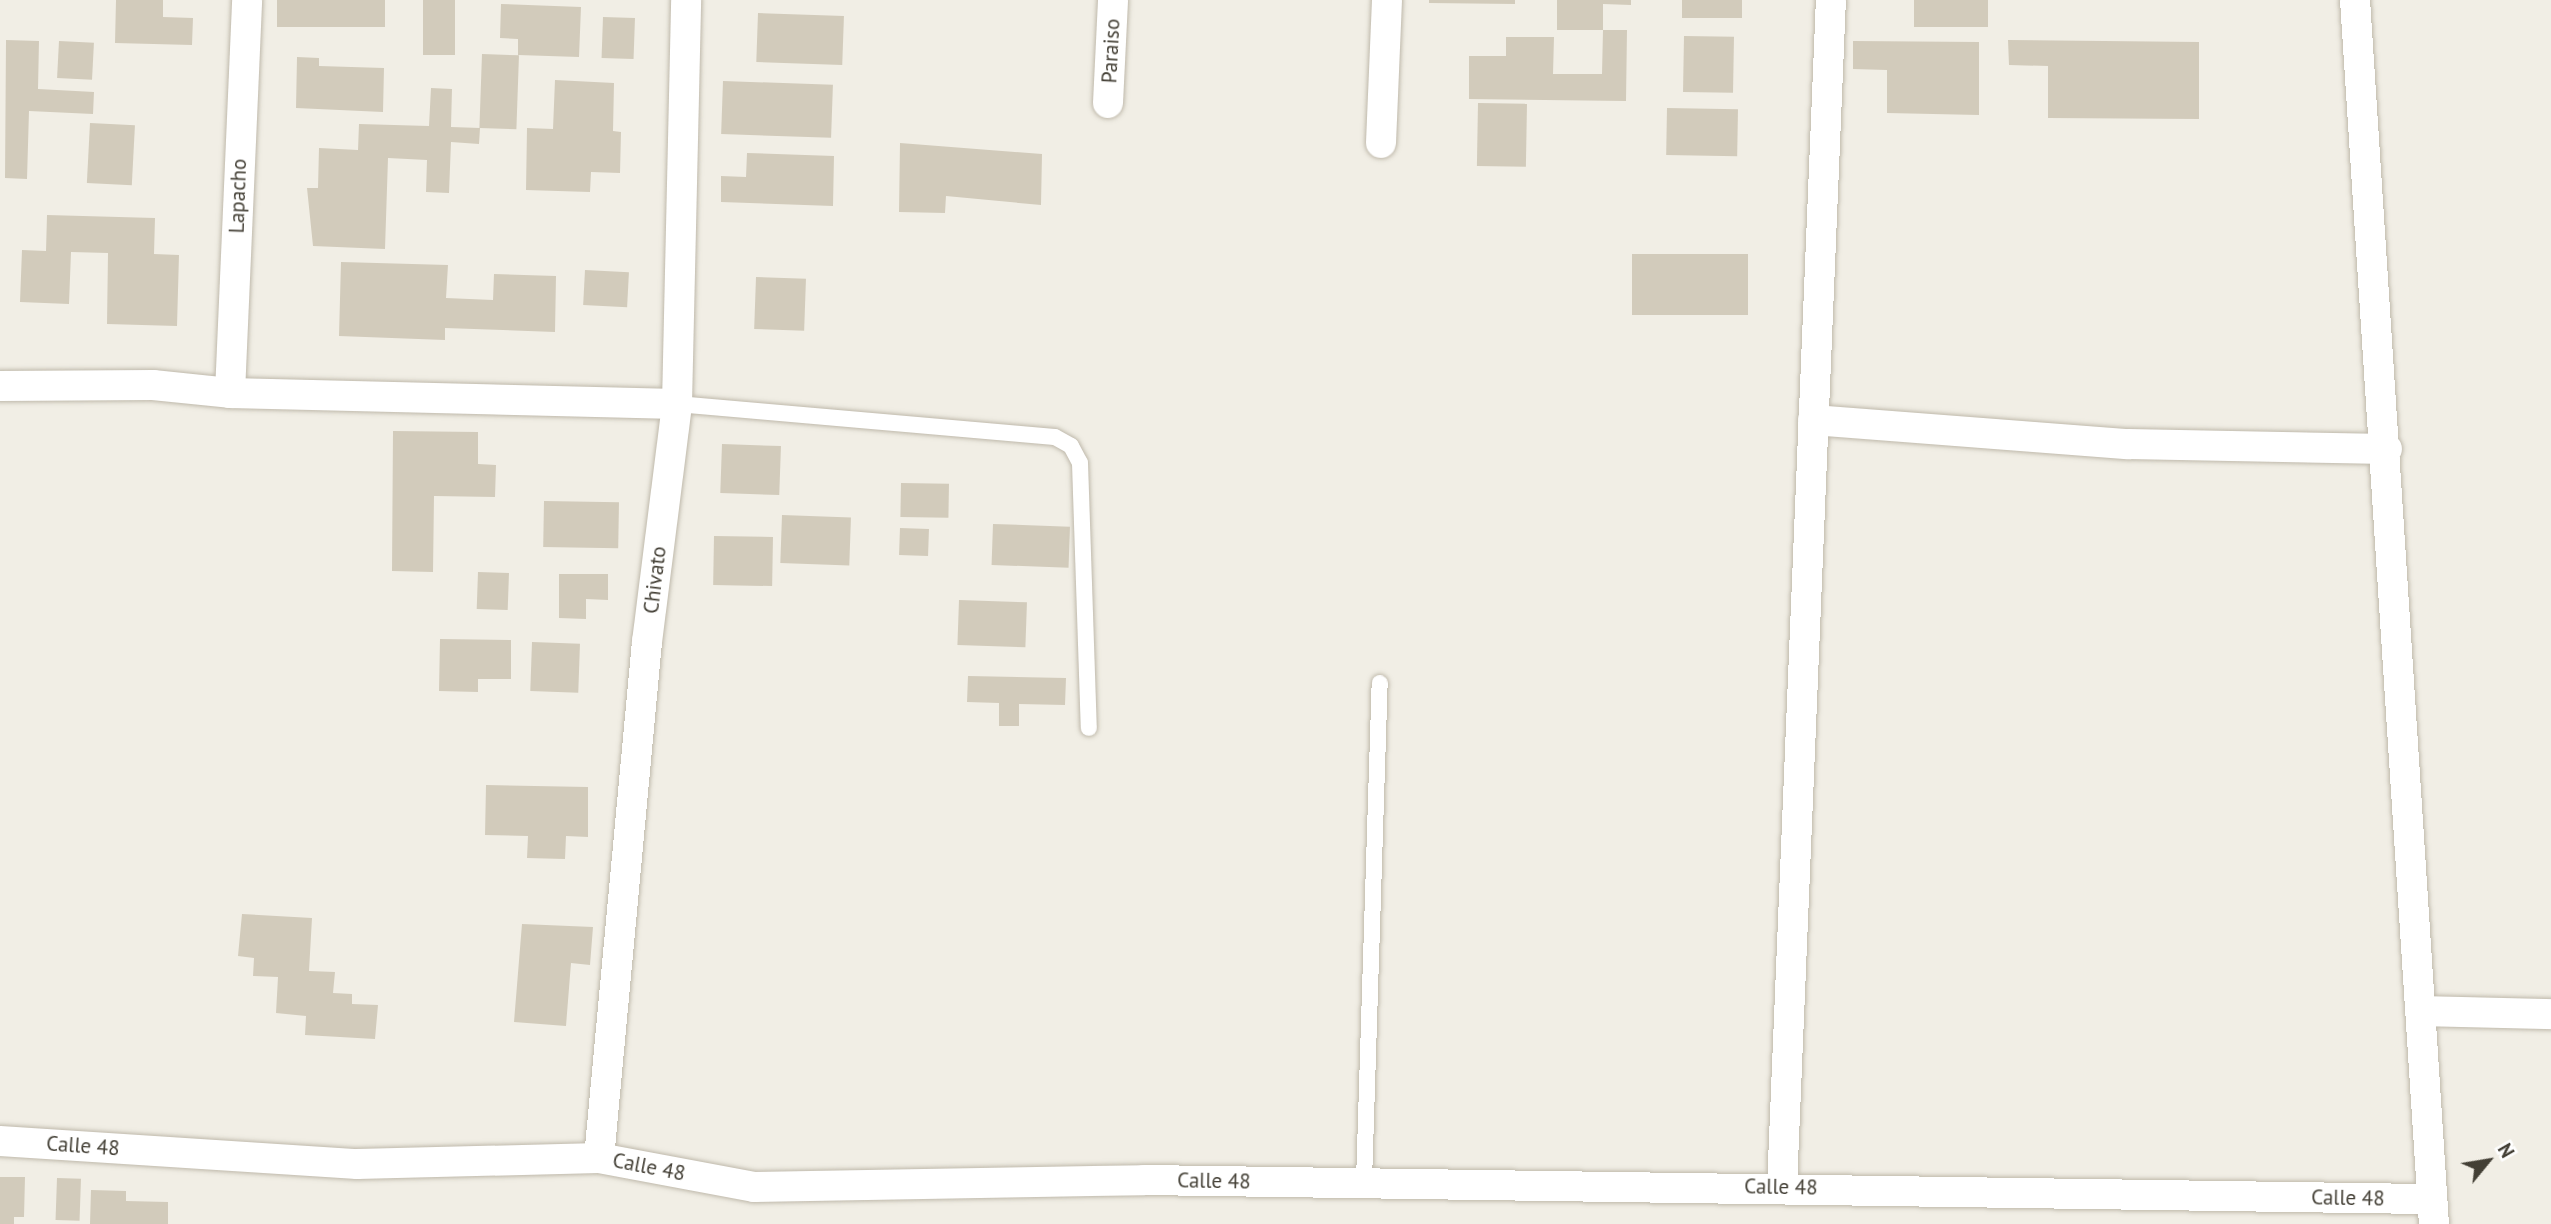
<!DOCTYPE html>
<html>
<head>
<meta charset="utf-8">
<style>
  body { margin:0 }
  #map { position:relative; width:2551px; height:1224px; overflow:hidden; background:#f1eee5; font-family:"PT Sans",sans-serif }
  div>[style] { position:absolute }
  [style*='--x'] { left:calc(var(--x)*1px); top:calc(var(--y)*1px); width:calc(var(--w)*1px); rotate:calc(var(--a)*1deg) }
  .building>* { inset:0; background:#d2cbbb; transform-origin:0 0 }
  .roads { filter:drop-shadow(0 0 2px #bfb9ab) drop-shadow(0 0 2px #bfb9ab) }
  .lane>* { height:16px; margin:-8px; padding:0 8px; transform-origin:8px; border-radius:8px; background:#fff }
  .street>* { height:30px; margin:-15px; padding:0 15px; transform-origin:15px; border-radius:15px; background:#fff }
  span { translate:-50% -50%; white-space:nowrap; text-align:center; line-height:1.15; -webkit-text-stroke:5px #fff; paint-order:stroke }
  .street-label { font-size:21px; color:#433f35 }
  .north { position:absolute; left:2453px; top:1126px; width:70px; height:70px; -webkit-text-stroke:5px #fff; paint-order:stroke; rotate:60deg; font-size:19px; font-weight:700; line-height:28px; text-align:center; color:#433f35 }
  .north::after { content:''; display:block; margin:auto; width:24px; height:32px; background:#433f35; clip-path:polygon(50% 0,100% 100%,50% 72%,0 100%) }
</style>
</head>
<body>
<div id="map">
  <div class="building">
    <i style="clip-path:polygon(116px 0,163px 0,163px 17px,193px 18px,192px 45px,115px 43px)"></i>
    <i style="left:277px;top:0;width:108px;height:27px"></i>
    <i style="left:423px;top:0;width:32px;height:55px"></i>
    <i style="clip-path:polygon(1429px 0,1515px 0,1515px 4px,1429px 3px)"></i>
    <i style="clip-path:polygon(1557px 0,1631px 0,1631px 5px,1603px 4px,1603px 30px,1557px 30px)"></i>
    <i style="left:1682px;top:0;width:60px;height:18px"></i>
    <i style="left:1914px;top:0;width:74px;height:27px"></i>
    <i style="clip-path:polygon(501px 4px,581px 7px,579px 57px,518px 55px,518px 39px,500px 38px)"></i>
    <i style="left:758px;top:13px;width:86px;height:49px;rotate:2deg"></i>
    <i style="left:603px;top:17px;width:32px;height:41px;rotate:2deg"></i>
    <i style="clip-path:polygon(1603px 30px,1627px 30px,1626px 101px,1469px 99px,1469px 56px,1506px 56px,1506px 37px,1554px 37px,1553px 74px,1602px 74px)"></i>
    <i style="left:1684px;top:36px;width:50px;height:56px;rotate:1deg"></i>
    <i style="clip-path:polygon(6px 40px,39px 41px,38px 89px,94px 92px,93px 114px,29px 111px,27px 179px,5px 178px)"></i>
    <i style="clip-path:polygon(2008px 40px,2199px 42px,2199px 119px,2048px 118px,2048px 66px,2009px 65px)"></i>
    <i style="left:59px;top:41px;width:35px;height:37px;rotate:3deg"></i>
    <i style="clip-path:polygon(1853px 41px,1979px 42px,1979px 115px,1887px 113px,1887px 70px,1853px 69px)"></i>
    <i style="left:482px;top:54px;width:37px;height:74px;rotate:2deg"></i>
    <i style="clip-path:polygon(297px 57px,319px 58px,319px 66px,384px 68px,383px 112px,296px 108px)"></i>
    <i style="clip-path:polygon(555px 80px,614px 83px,613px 131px,621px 132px,620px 173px,591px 172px,590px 192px,526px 190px,527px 128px,553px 129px)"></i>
    <i style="left:723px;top:81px;width:110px;height:53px;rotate:2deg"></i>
    <i style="clip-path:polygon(431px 88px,452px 89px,451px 127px,480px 128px,479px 144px,451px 142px,449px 193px,426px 192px,427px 160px,388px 158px,385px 249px,313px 246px,307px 188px,318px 188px,319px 148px,358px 150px,359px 124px,429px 126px)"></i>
    <i style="left:1478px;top:103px;width:49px;height:63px;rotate:1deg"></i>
    <i style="left:1667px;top:108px;width:71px;height:47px;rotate:1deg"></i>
    <i style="left:90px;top:123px;width:45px;height:60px;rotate:3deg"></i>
    <i style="clip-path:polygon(900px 143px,1042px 154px,1041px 205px,946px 196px,945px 213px,899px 212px)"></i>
    <i style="clip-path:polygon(747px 153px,834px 156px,833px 206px,721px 202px,721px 176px,746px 177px)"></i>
    <i style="clip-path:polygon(47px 215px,155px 218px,154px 254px,179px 255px,177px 326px,107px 324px,108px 253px,71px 252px,69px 304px,20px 302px,22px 250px,46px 251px)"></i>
    <i style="left:1632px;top:254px;width:116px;height:61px"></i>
    <i style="clip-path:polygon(341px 262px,448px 265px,446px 298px,493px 300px,494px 274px,556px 276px,555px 332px,445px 328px,445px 340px,339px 336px)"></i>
    <i style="left:585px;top:270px;width:44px;height:35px;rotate:3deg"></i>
    <i style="left:756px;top:277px;width:50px;height:52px;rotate:2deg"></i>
    <i style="clip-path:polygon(393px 431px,478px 432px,478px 464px,496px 465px,495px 497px,434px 496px,433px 572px,392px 571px)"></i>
    <i style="left:722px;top:444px;width:59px;height:49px;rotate:2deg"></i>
    <i style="left:901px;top:483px;width:48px;height:34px;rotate:1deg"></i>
    <i style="left:544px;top:501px;width:75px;height:46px;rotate:1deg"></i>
    <i style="left:782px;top:515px;width:69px;height:48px;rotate:2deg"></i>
    <i style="left:993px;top:524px;width:77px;height:41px;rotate:2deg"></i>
    <i style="left:900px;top:528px;width:29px;height:27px;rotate:2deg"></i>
    <i style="left:714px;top:536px;width:59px;height:49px;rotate:1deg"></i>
    <i style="left:478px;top:572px;width:31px;height:37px;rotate:2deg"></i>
    <i style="clip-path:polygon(559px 574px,608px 574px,608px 600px,586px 599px,586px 619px,559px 618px)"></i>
    <i style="left:959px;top:600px;width:68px;height:45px;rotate:2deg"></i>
    <i style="clip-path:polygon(440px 639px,511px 640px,511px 679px,478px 679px,478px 692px,439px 691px)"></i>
    <i style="left:532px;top:642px;width:48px;height:49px;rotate:2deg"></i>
    <i style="clip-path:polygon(968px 676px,1066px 678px,1065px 705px,1019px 704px,1019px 726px,999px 726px,999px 703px,967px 702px)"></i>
    <i style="clip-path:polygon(486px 785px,588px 787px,588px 837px,566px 836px,565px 859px,527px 858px,528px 836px,485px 835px)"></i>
    <i style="clip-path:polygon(242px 914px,312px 918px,309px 971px,335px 972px,333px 993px,352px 994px,352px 1004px,378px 1005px,375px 1039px,305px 1035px,306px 1016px,276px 1013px,278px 977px,253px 976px,254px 958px,238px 956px)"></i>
    <i style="clip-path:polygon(522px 924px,593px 927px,590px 965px,571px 963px,566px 1026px,514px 1022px)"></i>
    <i style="clip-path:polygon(0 1177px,25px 1177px,24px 1217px,14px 1217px,14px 1224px,0 1224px)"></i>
    <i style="left:57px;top:1178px;width:24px;height:42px;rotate:2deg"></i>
    <i style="clip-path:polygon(91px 1190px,126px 1191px,126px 1201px,168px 1202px,168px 1224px,90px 1224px)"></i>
  </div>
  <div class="roads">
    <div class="lane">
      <i style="--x:677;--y:404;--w:379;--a:5"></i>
      <i style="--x:1055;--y:437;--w:18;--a:29"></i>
      <i style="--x:1071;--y:446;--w:19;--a:62"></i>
      <i style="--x:1080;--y:463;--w:265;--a:88.1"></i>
      <i style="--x:1364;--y:1182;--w:499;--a:-88.2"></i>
    </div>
    <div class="street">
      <i style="--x:2355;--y:0;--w:1227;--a:86.31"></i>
      <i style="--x:1108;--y:103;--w:103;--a:-87.2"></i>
      <i style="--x:1381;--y:143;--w:143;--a:-87.6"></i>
      <i style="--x:0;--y:386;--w:153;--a:-0.4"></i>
      <i style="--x:153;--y:385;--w:77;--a:5.9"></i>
      <i style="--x:230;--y:393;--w:447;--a:1.4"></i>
      <i style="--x:230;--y:393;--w:393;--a:-87.5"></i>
      <i style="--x:1813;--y:420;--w:316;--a:4.4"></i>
      <i style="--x:2128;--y:444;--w:259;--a:1.1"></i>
      <i style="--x:2424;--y:1011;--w:127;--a:1.4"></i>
      <i style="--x:0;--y:1141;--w:358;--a:3.7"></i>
      <i style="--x:357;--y:1164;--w:242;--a:-1.4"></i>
      <i style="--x:599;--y:1158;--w:158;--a:10.6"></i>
      <i style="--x:754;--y:1187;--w:390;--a:-1"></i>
      <i style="--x:1144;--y:1180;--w:1287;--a:0.85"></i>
      <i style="--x:599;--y:1158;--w:518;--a:-84.69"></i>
      <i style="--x:647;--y:642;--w:240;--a:-82.8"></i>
      <i style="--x:677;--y:404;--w:404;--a:-88.7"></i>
      <i style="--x:1782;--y:1187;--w:1188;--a:-87.64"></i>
    </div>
  </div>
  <div class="street-label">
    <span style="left:1111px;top:51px;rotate:-87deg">Paraiso</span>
    <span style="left:238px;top:196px;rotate:-88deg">Lapacho</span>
    <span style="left:655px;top:580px;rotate:-83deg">Chivato</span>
    <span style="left:83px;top:1146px;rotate:4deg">Calle 48</span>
    <span style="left:649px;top:1167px;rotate:11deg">Calle 48</span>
    <span style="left:1214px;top:1181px;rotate:1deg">Calle 48</span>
    <span style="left:1781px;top:1187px;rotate:1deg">Calle 48</span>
    <span style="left:2348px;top:1198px;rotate:1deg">Calle 48</span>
  </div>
  <div class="north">N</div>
</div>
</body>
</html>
